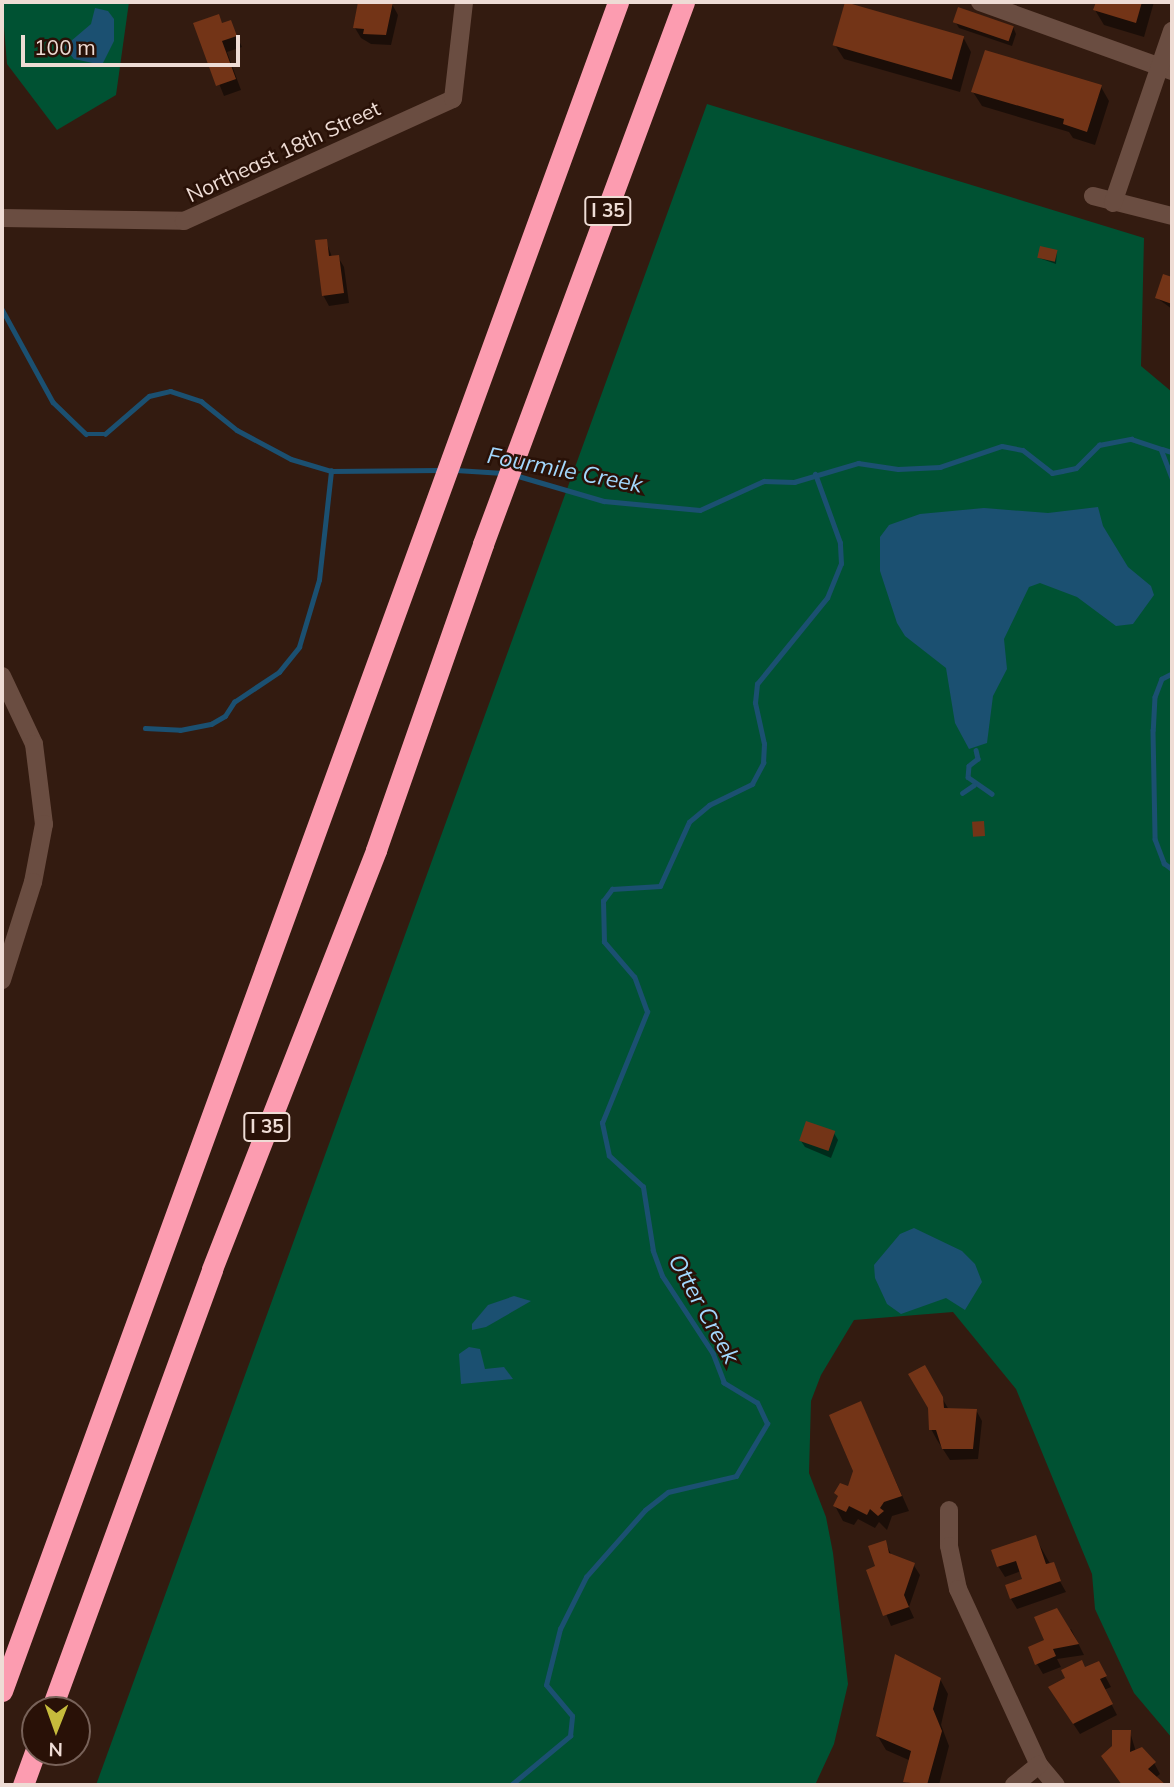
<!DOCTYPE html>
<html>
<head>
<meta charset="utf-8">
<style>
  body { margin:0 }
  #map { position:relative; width:1174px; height:1787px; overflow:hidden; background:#331b10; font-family:Mulish,sans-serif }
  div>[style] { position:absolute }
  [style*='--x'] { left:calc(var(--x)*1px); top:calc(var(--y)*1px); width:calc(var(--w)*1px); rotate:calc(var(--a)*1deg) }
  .green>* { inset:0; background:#005233 }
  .water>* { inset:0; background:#1b5071 }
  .shadow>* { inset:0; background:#0007 }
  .stream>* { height:4.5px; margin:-2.25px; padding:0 2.25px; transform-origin:2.25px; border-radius:2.25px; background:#1b5071 }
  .building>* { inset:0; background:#733417; transform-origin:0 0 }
  .minor>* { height:18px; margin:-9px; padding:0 9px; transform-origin:9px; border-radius:9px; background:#6a4d41 }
  .highway>* { height:21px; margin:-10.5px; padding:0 10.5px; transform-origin:10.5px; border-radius:10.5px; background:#fc9cb0 }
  span { translate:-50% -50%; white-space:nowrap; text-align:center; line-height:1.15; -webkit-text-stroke:5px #291107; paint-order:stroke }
  .shield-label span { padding:2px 5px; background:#291107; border:2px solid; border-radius:5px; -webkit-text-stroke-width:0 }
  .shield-label { font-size:19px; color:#eedcd5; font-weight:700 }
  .street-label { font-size:21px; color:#eedcd5 }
  .water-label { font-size:23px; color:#a2d7fd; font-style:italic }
  .frame { position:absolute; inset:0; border:4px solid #eedcd5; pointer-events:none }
  .north { position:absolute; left:21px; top:1696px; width:70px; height:70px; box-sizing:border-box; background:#291107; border:2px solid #786259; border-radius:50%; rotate:181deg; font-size:19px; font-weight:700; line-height:28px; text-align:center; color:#eedcd5 }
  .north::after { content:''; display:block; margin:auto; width:24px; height:32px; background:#c6bb3c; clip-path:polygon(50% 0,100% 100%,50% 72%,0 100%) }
  .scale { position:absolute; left:21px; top:35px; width:219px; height:32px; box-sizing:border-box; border:4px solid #eedcd5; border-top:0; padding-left:9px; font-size:21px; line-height:24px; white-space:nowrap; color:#eedcd5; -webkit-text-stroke:5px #291107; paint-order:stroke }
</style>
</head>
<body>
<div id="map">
  <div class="green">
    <i style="clip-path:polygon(2px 2px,129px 2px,116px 95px,57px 130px,7px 64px)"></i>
    <i style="clip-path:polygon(707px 104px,1144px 238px,1141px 366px,1172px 392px,1172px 1738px,1134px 1693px,1095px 1609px,1092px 1574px,1016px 1389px,953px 1312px,854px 1320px,821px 1375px,811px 1401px,809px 1473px,826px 1517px,833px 1553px,848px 1684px,834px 1744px,815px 1785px,96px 1785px)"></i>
  </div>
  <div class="water">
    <i style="clip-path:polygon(95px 8px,108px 11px,114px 19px,114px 41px,102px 65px,74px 59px,64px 47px,91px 24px)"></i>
    <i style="clip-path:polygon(1098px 507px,1103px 526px,1128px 567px,1151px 586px,1154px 595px,1133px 624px,1116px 626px,1077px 597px,1040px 583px,1029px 587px,1004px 639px,1007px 669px,993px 696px,987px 743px,969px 749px,955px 723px,946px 668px,905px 636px,897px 623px,880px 571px,880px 537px,889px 525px,920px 514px,984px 508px,1048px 513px)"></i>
    <i style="clip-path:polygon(914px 1228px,962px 1251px,975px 1264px,982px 1282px,965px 1310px,946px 1298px,901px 1314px,887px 1304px,875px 1278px,874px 1265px,900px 1234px)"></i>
    <i style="clip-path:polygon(514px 1296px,531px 1301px,486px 1327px,472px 1330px,472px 1324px,488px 1305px)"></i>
    <i style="clip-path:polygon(469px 1347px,480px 1349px,485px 1369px,504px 1367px,513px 1379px,461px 1384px,459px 1354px)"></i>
  </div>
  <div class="shadow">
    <i style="clip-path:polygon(1098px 2px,1154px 2px,1144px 37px,1104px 25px,1095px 10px)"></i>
    <i style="clip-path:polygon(392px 4px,398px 15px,391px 45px,371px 44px,361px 38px,355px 28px)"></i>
    <i style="clip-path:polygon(218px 16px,223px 25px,230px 22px,242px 47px,227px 52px,241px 90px,224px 96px,195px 24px)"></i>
    <i style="clip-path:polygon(955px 21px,1013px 27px,1016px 34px,1012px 46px,959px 28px)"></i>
    <i style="clip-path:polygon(963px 37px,971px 52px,960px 92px,844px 59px,835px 45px)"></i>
    <i style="clip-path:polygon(1101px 87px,1109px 101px,1095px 145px,1073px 138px,1069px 132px,982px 106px,973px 92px)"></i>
    <i style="clip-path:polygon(326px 241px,332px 257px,338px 257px,344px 267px,349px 303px,329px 306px,323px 295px)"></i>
    <i style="clip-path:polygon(1057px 251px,1056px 264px,1039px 258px)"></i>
    <i style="clip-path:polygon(1164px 276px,1172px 279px,1172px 309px,1157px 298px)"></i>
    <i style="clip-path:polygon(834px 1133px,838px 1140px,831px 1158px,805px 1147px,801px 1141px)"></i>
    <i style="clip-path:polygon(924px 1367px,949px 1410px,976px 1410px,982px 1421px,978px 1459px,950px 1460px,937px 1440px,931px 1429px)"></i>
    <i style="clip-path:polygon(861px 1403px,909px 1511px,892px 1516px,887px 1530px,879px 1522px,875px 1528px,858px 1519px,854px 1525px,843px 1521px,835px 1506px,849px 1489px,855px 1471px)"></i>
    <i style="clip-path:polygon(1035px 1537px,1066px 1592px,1017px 1609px,1011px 1599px,1024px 1580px,1021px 1571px,1005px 1577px,998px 1566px)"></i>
    <i style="clip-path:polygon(885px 1542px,892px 1556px,913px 1564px,920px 1575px,909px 1607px,914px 1618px,891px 1626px,868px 1570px,877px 1566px)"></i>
    <i style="clip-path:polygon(1071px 1629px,1084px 1655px,1057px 1659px,1061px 1667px,1043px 1674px,1037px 1664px)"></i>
    <i style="clip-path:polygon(1085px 1670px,1104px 1674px,1111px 1687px,1104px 1690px,1117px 1715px,1080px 1734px,1056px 1698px)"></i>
    <i style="clip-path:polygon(940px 1679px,948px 1694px,941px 1725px,949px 1746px,939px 1785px,907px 1785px,911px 1761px,886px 1750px,877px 1735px)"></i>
    <i style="clip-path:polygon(1130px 1732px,1136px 1752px,1154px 1763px,1160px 1774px,1155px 1778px,1163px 1785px,1123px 1785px,1109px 1767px)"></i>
  </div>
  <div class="stream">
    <i style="--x:2;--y:309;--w:106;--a:61.3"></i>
    <i style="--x:53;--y:402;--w:46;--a:44.1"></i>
    <i style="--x:86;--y:434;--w:19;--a:0"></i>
    <i style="--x:105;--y:434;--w:58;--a:-40.8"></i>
    <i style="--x:149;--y:396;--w:22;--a:-13"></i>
    <i style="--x:170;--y:391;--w:33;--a:18"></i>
    <i style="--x:201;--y:401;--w:46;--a:38.9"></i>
    <i style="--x:237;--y:430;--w:61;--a:28.2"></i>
    <i style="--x:291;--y:459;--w:42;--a:16.7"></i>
    <i style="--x:331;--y:471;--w:109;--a:-0.5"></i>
    <i style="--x:1162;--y:449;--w:10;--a:17"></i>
    <i style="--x:456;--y:470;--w:47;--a:3.7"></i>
    <i style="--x:515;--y:475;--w:93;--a:16.3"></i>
    <i style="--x:604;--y:501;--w:96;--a:5.4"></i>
    <i style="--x:700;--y:510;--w:70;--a:-24.4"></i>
    <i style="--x:764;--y:481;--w:30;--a:2"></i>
    <i style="--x:794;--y:482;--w:67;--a:-16.5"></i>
    <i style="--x:858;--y:463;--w:40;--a:8.5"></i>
    <i style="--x:898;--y:469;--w:42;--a:-2.7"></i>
    <i style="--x:940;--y:467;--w:65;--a:-18.7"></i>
    <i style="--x:1002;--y:446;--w:21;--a:11"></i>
    <i style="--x:1023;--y:450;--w:37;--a:38"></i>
    <i style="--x:1052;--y:473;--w:10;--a:-11"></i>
    <i style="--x:1062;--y:471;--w:14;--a:-12"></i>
    <i style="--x:1076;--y:468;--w:33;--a:-45"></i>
    <i style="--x:1099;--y:445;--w:33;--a:-11"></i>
    <i style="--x:1131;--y:439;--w:32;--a:18"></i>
    <i style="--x:1161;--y:449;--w:31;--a:69"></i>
    <i style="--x:1172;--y:674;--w:11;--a:153"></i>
    <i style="--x:1162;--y:679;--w:19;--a:111"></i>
    <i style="--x:1155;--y:697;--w:33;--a:93"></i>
    <i style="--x:1153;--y:730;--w:109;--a:88.9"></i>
    <i style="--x:1155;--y:839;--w:26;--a:69"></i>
    <i style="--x:1164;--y:863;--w:10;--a:37"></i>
    <i style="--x:145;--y:728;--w:35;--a:3"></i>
    <i style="--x:180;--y:730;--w:32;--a:-11"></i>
    <i style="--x:211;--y:724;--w:16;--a:-30"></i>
    <i style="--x:225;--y:716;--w:17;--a:-57"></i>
    <i style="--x:234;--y:702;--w:54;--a:-33.7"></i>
    <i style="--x:279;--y:672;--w:32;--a:-51"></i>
    <i style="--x:299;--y:647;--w:70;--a:-73.4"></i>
    <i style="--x:319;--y:580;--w:110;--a:-83.7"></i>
    <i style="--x:976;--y:750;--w:9;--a:77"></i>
    <i style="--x:978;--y:759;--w:11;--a:142"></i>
    <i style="--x:969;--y:766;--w:11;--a:95"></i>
    <i style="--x:968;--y:777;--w:29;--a:35"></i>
    <i style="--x:962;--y:793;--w:14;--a:-34"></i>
    <i style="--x:511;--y:1785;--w:77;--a:-39.7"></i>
    <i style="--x:570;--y:1736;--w:20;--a:-84"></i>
    <i style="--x:572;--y:1716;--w:40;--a:-130"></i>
    <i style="--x:546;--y:1685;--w:58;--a:-76"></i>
    <i style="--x:560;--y:1629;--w:58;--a:-63.4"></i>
    <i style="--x:586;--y:1577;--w:89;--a:-48.6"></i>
    <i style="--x:645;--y:1510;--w:29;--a:-38"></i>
    <i style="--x:668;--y:1492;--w:70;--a:-13.2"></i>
    <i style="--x:736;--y:1476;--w:61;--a:-59.2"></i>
    <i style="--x:767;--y:1424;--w:23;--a:-115"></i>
    <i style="--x:757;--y:1403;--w:39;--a:-149"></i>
    <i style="--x:724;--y:1383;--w:31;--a:-111"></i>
    <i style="--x:713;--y:1354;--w:93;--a:-123.2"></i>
    <i style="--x:662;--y:1276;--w:27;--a:-110"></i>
    <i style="--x:653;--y:1251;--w:65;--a:-98.9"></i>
    <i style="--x:643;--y:1187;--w:46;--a:-137.6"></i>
    <i style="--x:609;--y:1156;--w:34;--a:-102"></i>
    <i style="--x:602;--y:1123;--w:120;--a:-67.9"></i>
    <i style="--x:647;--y:1012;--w:37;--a:-110"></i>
    <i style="--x:634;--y:977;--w:46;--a:-130.6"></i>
    <i style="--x:604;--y:942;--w:41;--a:-91.4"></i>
    <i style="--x:603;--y:901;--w:15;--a:-53"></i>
    <i style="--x:612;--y:889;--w:48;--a:-3.6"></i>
    <i style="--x:660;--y:886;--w:70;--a:-65.6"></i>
    <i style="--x:689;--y:822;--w:26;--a:-40"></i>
    <i style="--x:709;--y:805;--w:48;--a:-26"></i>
    <i style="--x:752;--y:784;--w:24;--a:-62"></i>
    <i style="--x:763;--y:763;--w:19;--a:-87"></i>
    <i style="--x:764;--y:744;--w:42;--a:-102.4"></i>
    <i style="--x:755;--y:703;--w:19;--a:-84"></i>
    <i style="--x:757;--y:684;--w:111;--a:-50.9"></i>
    <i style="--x:827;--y:598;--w:37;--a:-68"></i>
    <i style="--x:841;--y:564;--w:21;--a:-93"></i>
    <i style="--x:840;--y:543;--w:73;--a:-109.9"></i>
  </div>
  <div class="building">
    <i style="clip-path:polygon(358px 2px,393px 2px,386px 35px,363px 34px,364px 29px,353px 28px)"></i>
    <i style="left:845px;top:2px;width:124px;height:45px;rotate:16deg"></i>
    <i style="clip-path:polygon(1096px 2px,1142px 2px,1136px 23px,1093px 10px)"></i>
    <i style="left:958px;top:7px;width:59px;height:16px;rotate:19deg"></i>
    <i style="clip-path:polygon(219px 14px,222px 23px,231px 20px,237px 36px,222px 41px,236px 79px,216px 86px,193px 23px)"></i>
    <i style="clip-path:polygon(985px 50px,1102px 85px,1087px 132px,1063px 124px,1064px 119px,971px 92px)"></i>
    <i style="clip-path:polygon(327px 239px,329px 256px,339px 255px,344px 293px,322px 296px,315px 240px)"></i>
    <i style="left:1040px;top:246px;width:18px;height:12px;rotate:13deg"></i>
    <i style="clip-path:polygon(1163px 274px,1172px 277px,1172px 304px,1155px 298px)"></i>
    <i style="left:984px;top:821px;width:15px;height:12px;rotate:86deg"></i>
    <i style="left:806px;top:1121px;width:31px;height:21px;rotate:19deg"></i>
    <i style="clip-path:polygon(925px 1365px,943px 1397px,944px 1408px,977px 1409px,973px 1449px,942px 1449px,936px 1430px,929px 1430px,928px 1408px,908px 1374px)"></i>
    <i style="clip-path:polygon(861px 1401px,902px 1496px,884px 1502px,880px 1508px,884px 1511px,878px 1516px,870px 1509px,867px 1515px,849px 1506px,846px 1512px,833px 1506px,838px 1496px,834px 1493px,840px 1483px,848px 1486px,853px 1471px,829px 1415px)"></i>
    <i style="clip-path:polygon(1036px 1535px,1046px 1564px,1054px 1562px,1061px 1581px,1010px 1599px,1005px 1585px,1022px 1579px,1016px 1561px,997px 1567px,991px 1550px)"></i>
    <i style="clip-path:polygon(886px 1540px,889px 1553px,915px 1563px,904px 1595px,909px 1607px,883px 1616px,866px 1570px,875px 1566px,868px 1546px)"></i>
    <i style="clip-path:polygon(1057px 1608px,1079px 1644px,1053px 1649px,1056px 1656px,1035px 1665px,1028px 1647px,1044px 1640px,1034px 1617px)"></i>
    <i style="clip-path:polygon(895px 1654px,941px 1678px,933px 1709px,942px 1731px,927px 1785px,903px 1782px,911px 1751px,876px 1736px)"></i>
    <i style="clip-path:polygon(1082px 1660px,1085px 1667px,1099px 1661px,1107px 1676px,1100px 1679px,1113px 1704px,1073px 1724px,1048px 1687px,1065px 1678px,1061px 1670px)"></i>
    <i style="clip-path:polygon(1112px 1730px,1131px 1730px,1130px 1752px,1142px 1747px,1156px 1762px,1148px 1769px,1166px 1785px,1122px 1785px,1101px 1756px,1112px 1746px)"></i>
  </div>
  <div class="minor">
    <i style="--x:980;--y:2;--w:204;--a:19.8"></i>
    <i style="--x:1093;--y:196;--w:81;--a:14.2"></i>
    <i style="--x:1113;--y:203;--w:182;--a:-71.1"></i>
    <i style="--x:2;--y:218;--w:182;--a:0.9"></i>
    <i style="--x:184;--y:221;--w:295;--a:-24.4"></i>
    <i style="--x:453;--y:99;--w:98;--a:-83.5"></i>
    <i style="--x:2;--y:676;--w:75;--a:64.8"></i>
    <i style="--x:34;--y:744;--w:81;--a:82.9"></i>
    <i style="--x:44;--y:824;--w:59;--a:100.7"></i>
    <i style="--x:33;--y:882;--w:103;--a:107.6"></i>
    <i style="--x:949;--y:1510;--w:36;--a:90"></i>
    <i style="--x:949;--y:1546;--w:44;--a:78.2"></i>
    <i style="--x:958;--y:1589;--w:194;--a:65.3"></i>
    <i style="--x:1039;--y:1765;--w:26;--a:50"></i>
    <i style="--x:1014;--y:1785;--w:32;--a:-39"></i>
  </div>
  <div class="highway">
    <i style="--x:2;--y:1691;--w:1798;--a:-69.96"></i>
    <i style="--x:51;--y:1710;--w:469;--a:-69.9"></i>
    <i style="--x:212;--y:1269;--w:450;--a:-68.6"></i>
    <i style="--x:376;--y:850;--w:324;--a:-70.7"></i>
    <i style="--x:483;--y:544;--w:578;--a:-69.65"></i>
    <i style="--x:23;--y:1785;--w:35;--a:-70"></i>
  </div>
  <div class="shield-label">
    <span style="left:608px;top:211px">I 35</span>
    <span style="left:267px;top:1127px">I 35</span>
  </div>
  <div class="street-label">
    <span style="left:283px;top:151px;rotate:-25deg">Northeast 18th Street</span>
  </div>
  <div class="water-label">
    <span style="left:565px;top:470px;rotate:11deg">Fourmile Creek</span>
    <span style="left:704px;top:1309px;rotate:61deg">Otter Creek</span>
  </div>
  <div class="frame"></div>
  <div class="north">N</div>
  <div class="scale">100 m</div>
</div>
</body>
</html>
